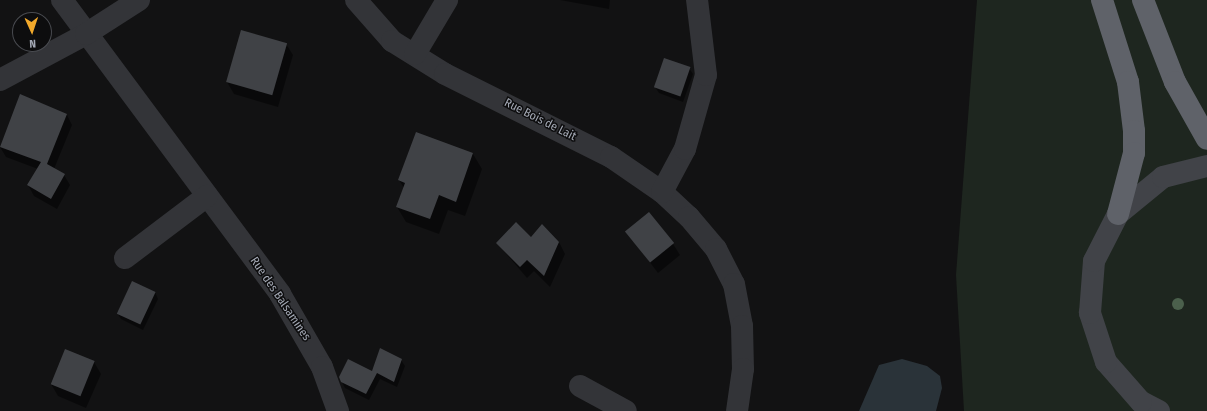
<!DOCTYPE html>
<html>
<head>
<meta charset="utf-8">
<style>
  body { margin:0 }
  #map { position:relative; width:1207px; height:411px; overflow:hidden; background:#121213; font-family:"Fira Sans Condensed",sans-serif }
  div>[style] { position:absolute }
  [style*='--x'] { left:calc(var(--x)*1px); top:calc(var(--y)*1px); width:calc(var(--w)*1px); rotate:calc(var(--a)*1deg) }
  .green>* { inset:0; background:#1e261f }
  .water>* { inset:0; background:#2a3339 }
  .shadow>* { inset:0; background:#0007 }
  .building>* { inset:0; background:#404246; transform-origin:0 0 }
  .street>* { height:22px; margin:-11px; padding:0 11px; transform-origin:11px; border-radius:11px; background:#333438 }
  .secondary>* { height:22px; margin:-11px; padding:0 11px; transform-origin:11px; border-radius:11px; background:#414348 }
  .highway>* { height:22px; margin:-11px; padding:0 11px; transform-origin:11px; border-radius:11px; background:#5f6269 }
  .trees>* { width:12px; height:12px; margin:-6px; border-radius:50%; background:#4b604c }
  span { translate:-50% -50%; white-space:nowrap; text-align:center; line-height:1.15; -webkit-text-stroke:3px #0d0d0e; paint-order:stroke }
  .street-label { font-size:12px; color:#a3a8b4 }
  .north { position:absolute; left:12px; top:12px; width:40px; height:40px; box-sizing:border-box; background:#0d0d0e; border:1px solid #494b50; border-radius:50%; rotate:177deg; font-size:11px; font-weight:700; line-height:16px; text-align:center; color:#a3a8b4 }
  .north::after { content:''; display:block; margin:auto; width:14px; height:18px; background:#f2a92b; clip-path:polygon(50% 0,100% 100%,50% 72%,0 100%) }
</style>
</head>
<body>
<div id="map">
  <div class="green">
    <i style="clip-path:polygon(977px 0,1207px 0,1207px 411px,964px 411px,956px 275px)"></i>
  </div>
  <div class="water">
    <i style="clip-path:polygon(902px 359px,927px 366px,940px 376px,942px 388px,936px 411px,859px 411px,879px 365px)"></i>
  </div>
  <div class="shadow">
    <i style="clip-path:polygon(560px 0,610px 0,609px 9px)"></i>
    <i style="clip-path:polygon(286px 44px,293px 55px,278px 107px,234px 94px,227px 82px)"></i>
    <i style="clip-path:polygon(689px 68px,693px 74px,683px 102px,659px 93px,655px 87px)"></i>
    <i style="clip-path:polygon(67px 115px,72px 125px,54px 169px,64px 175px,70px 185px,57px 209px,34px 196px,28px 185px,38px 169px,6px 157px,0 147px)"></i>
    <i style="clip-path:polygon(417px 133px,473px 154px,482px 169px,465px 216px,448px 210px,439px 234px,406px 222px,397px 207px,404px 188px,399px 180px)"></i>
    <i style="clip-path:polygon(627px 232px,673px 244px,680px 255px,658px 273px)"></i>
    <i style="clip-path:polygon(559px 242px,565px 254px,550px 287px,534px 271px,527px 278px,497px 243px)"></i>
    <i style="clip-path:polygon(155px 292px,158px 299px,143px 330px,121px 319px,117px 313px)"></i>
    <i style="clip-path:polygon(401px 360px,405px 366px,397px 387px,380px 379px,369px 400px,345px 388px,342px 382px)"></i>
    <i style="clip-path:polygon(94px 362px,101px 374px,86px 408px,58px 396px,51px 384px)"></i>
  </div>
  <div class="building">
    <i style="left:241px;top:30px;width:48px;height:54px;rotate:16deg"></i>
    <i style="left:664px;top:58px;width:28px;height:31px;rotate:19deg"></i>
    <i style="clip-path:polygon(20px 94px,67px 114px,47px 164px,65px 174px,51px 199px,27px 185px,41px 162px,0 147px)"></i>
    <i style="clip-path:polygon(416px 132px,473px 153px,456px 202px,439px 195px,430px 219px,396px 207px,405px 183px,398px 180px)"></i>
    <i style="left:649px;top:212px;width:40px;height:31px;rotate:51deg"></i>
    <i style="clip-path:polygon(516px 222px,531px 237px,542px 224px,559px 242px,544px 276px,527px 260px,520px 267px,496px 243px)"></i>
    <i style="left:132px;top:281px;width:26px;height:36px;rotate:25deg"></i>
    <i style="clip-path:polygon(380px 348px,402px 359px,394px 382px,377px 373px,366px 394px,341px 382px,339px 377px,348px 359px,372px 371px)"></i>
    <i style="left:65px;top:349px;width:32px;height:38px;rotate:22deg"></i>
  </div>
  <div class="street">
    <i style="--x:62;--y:0;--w:366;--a:53.4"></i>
    <i style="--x:280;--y:294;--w:84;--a:60.1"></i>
    <i style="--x:322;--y:367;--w:47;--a:70"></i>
    <i style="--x:356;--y:0;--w:55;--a:48.7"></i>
    <i style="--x:392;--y:41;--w:62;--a:31.9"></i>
    <i style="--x:445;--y:74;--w:186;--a:26.6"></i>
    <i style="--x:611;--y:157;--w:62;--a:34.5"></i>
    <i style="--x:662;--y:192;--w:37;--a:43"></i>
    <i style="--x:689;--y:217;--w:42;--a:49.8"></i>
    <i style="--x:716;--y:249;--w:39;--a:63"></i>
    <i style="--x:734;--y:284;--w:43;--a:79.2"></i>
    <i style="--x:742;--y:326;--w:43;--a:88.7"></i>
    <i style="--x:743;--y:369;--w:42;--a:98.1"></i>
    <i style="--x:415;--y:54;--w:63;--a:-59.3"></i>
    <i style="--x:0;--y:80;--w:98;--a:-28.1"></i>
    <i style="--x:86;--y:34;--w:63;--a:-32.7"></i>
    <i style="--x:662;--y:192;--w:49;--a:-61.9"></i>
    <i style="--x:685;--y:149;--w:77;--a:-74.2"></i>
    <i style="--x:706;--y:75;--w:76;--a:-96.8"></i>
    <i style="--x:125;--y:258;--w:103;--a:-37.1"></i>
    <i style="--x:580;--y:386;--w:52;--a:28.5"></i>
  </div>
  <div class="secondary">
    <i style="--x:1159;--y:411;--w:20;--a:-153"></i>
    <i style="--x:1141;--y:402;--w:53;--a:-131.2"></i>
    <i style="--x:1106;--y:362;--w:52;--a:-108.1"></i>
    <i style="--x:1090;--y:313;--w:52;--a:-85.6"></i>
    <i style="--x:1094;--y:261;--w:53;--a:-62.9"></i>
    <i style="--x:1118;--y:214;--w:58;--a:-39.4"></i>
    <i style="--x:1163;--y:177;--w:45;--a:-14"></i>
  </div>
  <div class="highway">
    <i style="--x:1102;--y:0;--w:86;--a:72.4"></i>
    <i style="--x:1128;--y:82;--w:49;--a:83"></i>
    <i style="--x:1134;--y:131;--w:22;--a:90"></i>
    <i style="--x:1134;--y:153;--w:63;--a:104.7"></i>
    <i style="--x:1143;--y:0;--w:88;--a:68.7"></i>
    <i style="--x:1175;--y:82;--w:65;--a:60.7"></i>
  </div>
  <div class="trees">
    <i style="left:1178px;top:304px"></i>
  </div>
  <div class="street-label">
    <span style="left:540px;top:120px;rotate:27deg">Rue Bois de Lait</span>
    <span style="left:280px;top:299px;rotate:56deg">Rue des Balsamines</span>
  </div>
  <div class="north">N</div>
</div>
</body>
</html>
